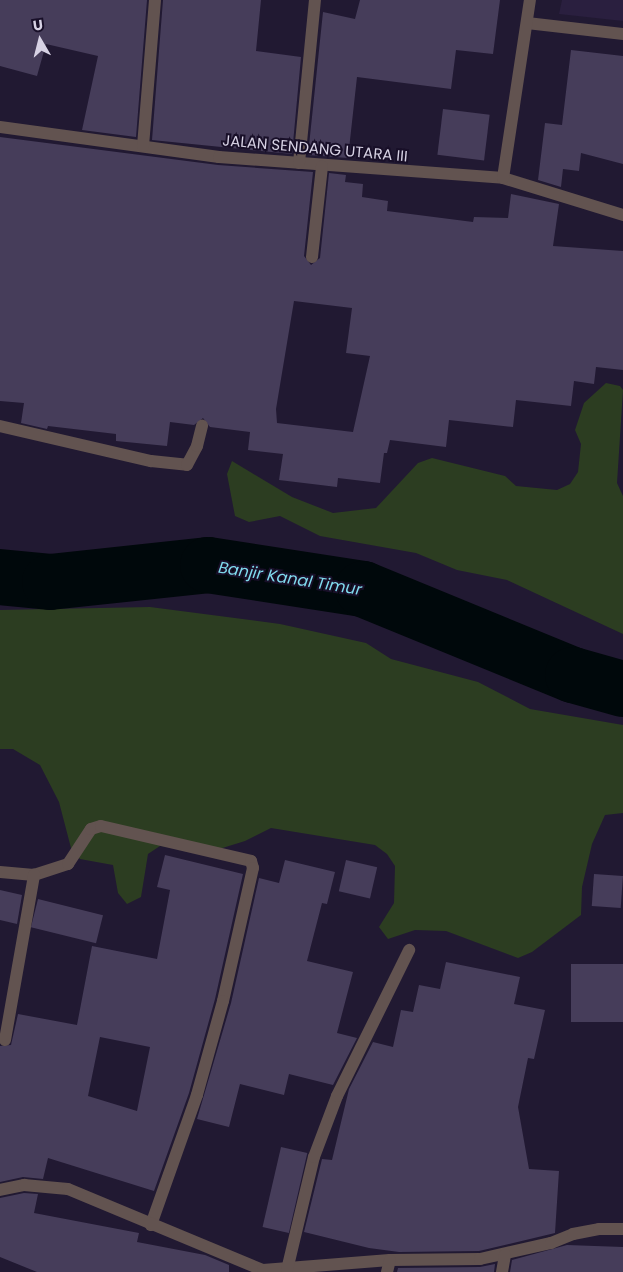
<!DOCTYPE html>
<html>
<head>
<meta charset="utf-8">
<style>
  body { margin:0 }
  #map { position:relative; width:623px; height:1272px; overflow:hidden; background:#211932; font-family:Poppins,sans-serif }
  div>[style] { position:absolute }
  [style*='--x'] { left:calc(var(--x)*1px); top:calc(var(--y)*1px); width:calc(var(--w)*1px); rotate:calc(var(--a)*1deg) }
  .built>* { inset:0; background:#2a1f3f }
  .green>* { inset:0; background:#2c3d21 }
  .river>* { height:56px; margin:-28px; padding:0 28px; transform-origin:28px; border-radius:28px; background:#00080b }
  .building>* { inset:0; background:#463d5a; transform-origin:0 0 }
  .minor>* { height:12px; margin:-6px; padding:0 6px; transform-origin:6px; border-radius:6px; background:#625350 }
  span { translate:-50% -50%; white-space:nowrap; text-align:center; line-height:1.15; -webkit-text-stroke:4px #180f28; paint-order:stroke }
  .street-label { font-size:15px; color:#d7d2e4 }
  .water-label { font-size:16px; color:#80dbee; font-style:italic }
  .north { position:absolute; left:15px; top:15px; width:50px; height:50px; -webkit-text-stroke:4px #180f28; paint-order:stroke; rotate:352deg; font-size:14px; font-weight:700; line-height:20px; text-align:center; color:#d7d2e4 }
  .north::after { content:''; display:block; margin:auto; width:18px; height:22px; background:#d7d2e4; clip-path:polygon(50% 0,100% 100%,50% 72%,0 100%) }
</style>
</head>
<body>
<div id="map">
  <div class="built">
    <i style="clip-path:polygon(562px 0,623px 0,623px 21px,559px 14px)"></i>
  </div>
  <div class="green">
    <i style="clip-path:polygon(606px 383px,620px 386px,623px 390px,617px 483px,623px 496px,623px 634px,507px 580px,457px 570px,416px 553px,320px 536px,280px 516px,249px 522px,235px 516px,227px 474px,232px 461px,292px 497px,333px 513px,376px 508px,418px 463px,432px 458px,505px 476px,516px 486px,557px 490px,570px 484px,578px 472px,581px 444px,575px 430px,584px 403px)"></i>
    <i style="clip-path:polygon(150px 607px,280px 624px,366px 643px,391px 659px,478px 682px,530px 709px,623px 725px,623px 813px,605px 815px,592px 844px,582px 887px,581px 915px,532px 952px,518px 958px,446px 931px,415px 930px,388px 939px,379px 927px,394px 903px,395px 866px,387px 854px,375px 845px,271px 828px,245px 841px,216px 850px,160px 846px,148px 854px,141px 897px,127px 904px,118px 893px,113px 865px,80px 859px,71px 848px,59px 802px,40px 765px,13px 749px,0 749px,0 610px)"></i>
  </div>
  <div class="river">
    <i style="--x:0;--y:577;--w:50;--a:5.7"></i>
    <i style="--x:50;--y:582;--w:159;--a:-6.1"></i>
    <i style="--x:208;--y:565;--w:157;--a:8.8"></i>
    <i style="--x:363;--y:589;--w:227;--a:22.3"></i>
    <i style="--x:573;--y:675;--w:52;--a:15.6"></i>
  </div>
  <div class="building">
    <i style="clip-path:polygon(0 0,147px 0,136px 137px,82px 130px,98px 56px,46px 44px,37px 76px,0 66px)"></i>
    <i style="clip-path:polygon(163px 0,261px 0,256px 51px,301px 57px,292px 154px,152px 140px)"></i>
    <i style="clip-path:polygon(360px 0,500px 0,493px 54px,456px 50px,451px 89px,357px 77px,348px 158px,308px 155px,323px 12px,355px 19px)"></i>
    <i style="clip-path:polygon(571px 50px,623px 56px,623px 164px,581px 153px,579px 171px,563px 169px,561px 187px,538px 180px,545px 123px,562px 125px)"></i>
    <i style="left:443px;top:109px;width:47px;height:46px;rotate:7deg"></i>
    <i style="clip-path:polygon(evenodd,0 137px,218px 165px,313px 172px,304px 256px,311px 265px,320px 258px,329px 173px,346px 175px,345px 182px,363px 184px,362px 197px,388px 201px,387px 211px,473px 222px,474px 217px,508px 218px,511px 194px,559px 204px,553px 246px,623px 251px,623px 370px,596px 367px,594px 384px,574px 381px,571px 406px,516px 400px,513px 427px,449px 420px,446px 447px,390px 440px,387px 453px,384px 453px,380px 483px,338px 478px,337px 487px,279px 480px,283px 454px,248px 450px,250px 432px,210px 427px,203px 418px,194px 425px,170px 422px,167px 446px,116px 441px,116px 434px,48px 426px,47px 429px,21px 423px,24px 403px,0 401px,0 137px,294px 301px,352px 308px,346px 353px,370px 356px,353px 432px,277px 423px,276px 409px,294px 301px)"></i>
    <i style="clip-path:polygon(evenodd,165px 855px,243px 874px,215px 999px,189px 1093px,154px 1191px,48px 1158px,43px 1179px,23px 1177px,0 1182px,0 1046px,11px 1045px,18px 1014px,77px 1025px,92px 946px,157px 959px,170px 890px,157px 887px,165px 855px,100px 1037px,150px 1047px,137px 1111px,88px 1096px,100px 1037px)"></i>
    <i style="clip-path:polygon(285px 860px,335px 872px,327px 904px,322px 903px,307px 961px,353px 972px,337px 1033px,357px 1038px,333px 1085px,289px 1074px,284px 1095px,240px 1084px,229px 1127px,197px 1119px,231px 1003px,259px 878px,279px 883px)"></i>
    <i style="left:346px;top:860px;width:32px;height:32px;rotate:13deg"></i>
    <i style="left:594px;top:874px;width:29px;height:32px;rotate:4deg"></i>
    <i style="clip-path:polygon(0 890px,22px 895px,17px 924px,0 920px)"></i>
    <i style="left:38px;top:899px;width:67px;height:29px;rotate:14deg"></i>
    <i style="clip-path:polygon(446px 962px,520px 977px,514px 1004px,545px 1010px,534px 1059px,528px 1058px,518px 1107px,529px 1169px,559px 1171px,555px 1233px,479px 1251px,399px 1252px,369px 1248px,304px 1232px,322px 1159px,332px 1160px,349px 1089px,373px 1042px,393px 1047px,401px 1010px,413px 1012px,419px 985px,440px 989px)"></i>
    <i style="left:571px;top:964px;width:52px;height:58px"></i>
    <i style="left:281px;top:1147px;width:27px;height:82px;rotate:13deg"></i>
    <i style="clip-path:polygon(24px 1193px,38px 1194px,34px 1213px,139px 1233px,137px 1242px,205px 1255px,229px 1265px,229px 1272px,37px 1272px,0 1257px,0 1198px)"></i>
    <i style="clip-path:polygon(567px 1245px,623px 1247px,623px 1272px,510px 1272px,512px 1260px)"></i>
    <i style="clip-path:polygon(495px 1264px,494px 1272px,397px 1272px,398px 1268px,480px 1267px)"></i>
  </div>
  <div class="minor">
    <i style="--x:527;--y:23;--w:97;--a:6.5"></i>
    <i style="--x:0;--y:127;--w:221;--a:7.8"></i>
    <i style="--x:219;--y:157;--w:285;--a:4.2"></i>
    <i style="--x:503;--y:178;--w:126;--a:17.1"></i>
    <i style="--x:143;--y:146;--w:146;--a:-85.3"></i>
    <i style="--x:299;--y:163;--w:164;--a:-84.4"></i>
    <i style="--x:503;--y:178;--w:180;--a:-81.4"></i>
    <i style="--x:312;--y:257;--w:91;--a:-83.7"></i>
    <i style="--x:0;--y:426;--w:155;--a:13.1"></i>
    <i style="--x:151;--y:461;--w:36;--a:6"></i>
    <i style="--x:187;--y:465;--w:21;--a:-62"></i>
    <i style="--x:197;--y:446;--w:21;--a:-76"></i>
    <i style="--x:0;--y:872;--w:34;--a:5"></i>
    <i style="--x:34;--y:875;--w:36;--a:-18"></i>
    <i style="--x:68;--y:864;--w:42;--a:-56.7"></i>
    <i style="--x:91;--y:829;--w:10;--a:-17"></i>
    <i style="--x:101;--y:826;--w:154;--a:13.1"></i>
    <i style="--x:251;--y:861;--w:7;--a:74"></i>
    <i style="--x:253;--y:868;--w:136;--a:102.7"></i>
    <i style="--x:223;--y:1001;--w:98;--a:105.5"></i>
    <i style="--x:197;--y:1095;--w:138;--a:109.5"></i>
    <i style="--x:5;--y:1040;--w:168;--a:-80"></i>
    <i style="--x:0;--y:1190;--w:25;--a:-12"></i>
    <i style="--x:24;--y:1185;--w:44;--a:5.2"></i>
    <i style="--x:68;--y:1189;--w:211;--a:22.6"></i>
    <i style="--x:263;--y:1270;--w:127;--a:-4.5"></i>
    <i style="--x:390;--y:1260;--w:90;--a:-0.6"></i>
    <i style="--x:480;--y:1259;--w:73;--a:-12.7"></i>
    <i style="--x:551;--y:1243;--w:24;--a:-22"></i>
    <i style="--x:573;--y:1234;--w:26;--a:-11"></i>
    <i style="--x:599;--y:1229;--w:24;--a:0"></i>
    <i style="--x:287;--y:1270;--w:116;--a:-76.6"></i>
    <i style="--x:314;--y:1157;--w:65;--a:-69.3"></i>
    <i style="--x:337;--y:1096;--w:163;--a:-63.7"></i>
    <i style="--x:387;--y:1272;--w:12;--a:-76"></i>
    <i style="--x:502;--y:1272;--w:17;--a:-80"></i>
  </div>
  <div class="street-label">
    <span style="left:315px;top:148px;rotate:5deg">JALAN SENDANG UTARA III</span>
  </div>
  <div class="water-label">
    <span style="left:290px;top:579px;rotate:9deg">Banjir Kanal Timur</span>
  </div>
  <div class="north">U</div>
</div>
</body>
</html>
